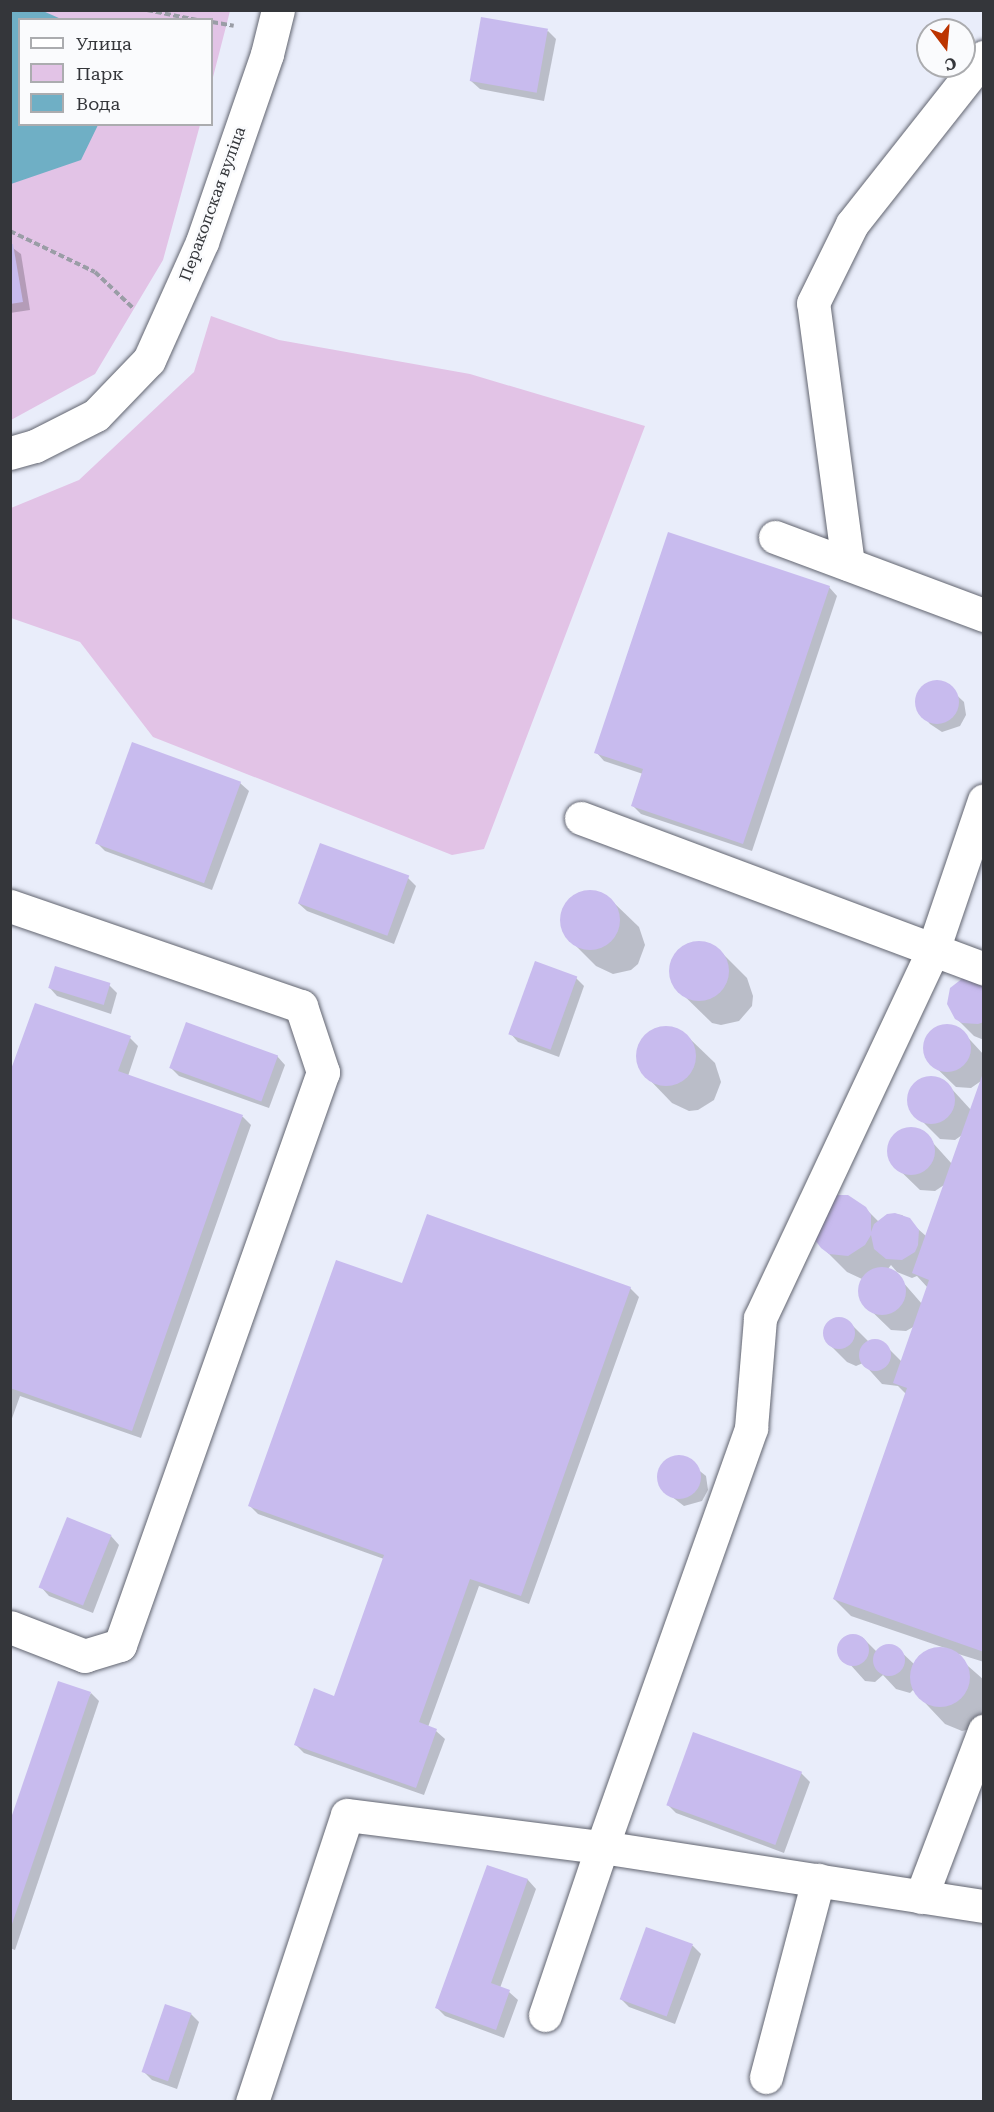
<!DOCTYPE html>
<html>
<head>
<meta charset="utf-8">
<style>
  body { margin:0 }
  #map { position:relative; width:994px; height:2112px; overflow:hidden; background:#e9edfa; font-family:"Roboto Serif",serif }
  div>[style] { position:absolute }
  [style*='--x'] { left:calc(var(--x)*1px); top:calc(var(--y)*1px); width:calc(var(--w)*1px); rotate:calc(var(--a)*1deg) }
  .green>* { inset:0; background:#e2c3e6 }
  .water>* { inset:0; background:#6fafc5 }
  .shadow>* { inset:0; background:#0003 }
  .building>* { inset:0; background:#c8bbee; transform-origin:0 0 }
  .round { border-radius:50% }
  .path>* { height:4px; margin-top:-2px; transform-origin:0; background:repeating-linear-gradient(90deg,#9a9da6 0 6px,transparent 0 9px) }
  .roads { filter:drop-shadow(0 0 2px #626570) drop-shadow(0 0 2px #626570) }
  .minor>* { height:33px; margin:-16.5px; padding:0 16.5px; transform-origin:16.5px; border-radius:16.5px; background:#fff }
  span { translate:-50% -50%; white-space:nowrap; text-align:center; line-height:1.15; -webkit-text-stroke:5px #fafbfd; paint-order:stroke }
  .street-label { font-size:16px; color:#34363a }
  .frame { position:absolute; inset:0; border:12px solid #34363a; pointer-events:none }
  .legend { position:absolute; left:18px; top:18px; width:195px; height:108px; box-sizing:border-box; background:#fafbfd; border:2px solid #abacaf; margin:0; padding:8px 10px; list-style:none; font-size:18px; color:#34363a }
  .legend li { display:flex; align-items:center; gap:12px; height:30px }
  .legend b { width:30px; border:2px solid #abacaf }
  .north { position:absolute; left:916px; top:18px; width:60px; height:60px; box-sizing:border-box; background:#fafbfd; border:2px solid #abacaf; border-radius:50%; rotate:164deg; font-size:16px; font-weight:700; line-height:24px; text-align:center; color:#34363a }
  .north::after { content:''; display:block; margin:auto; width:21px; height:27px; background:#bc3400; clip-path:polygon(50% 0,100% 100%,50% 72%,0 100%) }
</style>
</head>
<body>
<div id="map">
  <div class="green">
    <i style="clip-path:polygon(11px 11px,230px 11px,212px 81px,212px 20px,20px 20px,20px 124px,200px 125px,163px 260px,95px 374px,11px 420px)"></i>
    <i style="clip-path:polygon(211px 316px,279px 340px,470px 374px,645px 426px,484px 849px,452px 855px,153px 737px,80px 642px,11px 618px,11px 508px,79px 480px,194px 372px)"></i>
  </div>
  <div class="water">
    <i style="clip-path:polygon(10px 11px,43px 11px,61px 19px,20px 20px,20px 124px,98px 125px,81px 160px,11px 184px)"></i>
  </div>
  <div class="shadow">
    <i style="clip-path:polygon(548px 31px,556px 39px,544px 101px,480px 89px,471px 81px)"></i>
    <i style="clip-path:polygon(10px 246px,21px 254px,30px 310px,10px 313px)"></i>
    <i style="clip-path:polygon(829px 587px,837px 596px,752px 851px,641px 814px,633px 806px,643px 774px,604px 761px,596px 752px)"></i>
    <i style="clip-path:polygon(940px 682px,945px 684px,964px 702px,966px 715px,960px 726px,942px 732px,930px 724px,917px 709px,917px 696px,926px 685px)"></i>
    <i style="clip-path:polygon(240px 783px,249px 791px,212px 890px,105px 851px,97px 843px)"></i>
    <i style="clip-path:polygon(408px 878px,416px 886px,394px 944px,307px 911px,298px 903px)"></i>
    <i style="clip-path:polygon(596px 891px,613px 902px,639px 927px,645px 945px,638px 964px,631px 970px,613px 974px,596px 966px,571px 941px,561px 924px,562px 915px,570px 898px,578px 894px)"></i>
    <i style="clip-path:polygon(695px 942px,705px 942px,722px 953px,747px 978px,753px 996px,752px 1006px,739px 1021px,721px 1025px,712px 1023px,673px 985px,670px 967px,678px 950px)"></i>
    <i style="clip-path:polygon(576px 978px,584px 986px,559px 1057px,518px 1042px,510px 1033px)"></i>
    <i style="clip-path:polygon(984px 982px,984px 1040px,974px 1036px,956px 1018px)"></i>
    <i style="clip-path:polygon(109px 985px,117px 993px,111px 1014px,57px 996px,49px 987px)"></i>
    <i style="clip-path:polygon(evenodd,946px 1025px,960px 1029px,984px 1055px,984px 1662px,952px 1652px,984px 1680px,984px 1723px,980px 1727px,962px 1731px,945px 1724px,913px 1690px,910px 1693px,896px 1689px,883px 1675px,875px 1682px,865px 1681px,839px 1652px,843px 1638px,852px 1635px,862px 1637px,877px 1652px,888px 1645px,897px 1648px,915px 1665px,919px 1656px,927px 1651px,945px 1648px,851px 1616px,834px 1599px,906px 1394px,898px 1386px,882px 1384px,863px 1363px,856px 1366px,847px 1362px,829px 1344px,824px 1330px,829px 1322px,838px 1318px,851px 1324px,869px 1342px,883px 1343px,902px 1362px,915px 1326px,906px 1331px,891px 1330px,862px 1302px,860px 1294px,862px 1279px,847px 1272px,822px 1247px,865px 1208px,879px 1222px,895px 1214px,902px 1215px,926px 1236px,944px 1185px,935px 1191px,920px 1190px,891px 1162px,888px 1154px,891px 1139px,904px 1130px,911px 1129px,924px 1133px,952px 1164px,962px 1135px,955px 1140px,940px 1139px,911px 1110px,909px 1103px,912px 1088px,924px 1079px,938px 1078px,950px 1087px,971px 1110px,981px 1081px,971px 1088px,956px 1087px,926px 1058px,924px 1051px,927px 1036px,939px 1026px,946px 1025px,891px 1265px,897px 1272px,912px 1278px,917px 1276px,928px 1288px,922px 1304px,895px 1273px,887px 1270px,891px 1265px)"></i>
    <i style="clip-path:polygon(663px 1027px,673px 1028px,689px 1038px,715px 1063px,721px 1082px,714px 1100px,698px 1110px,689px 1111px,672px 1103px,647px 1077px,638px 1061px,641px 1042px,646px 1036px)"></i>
    <i style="clip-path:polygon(130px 1038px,138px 1046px,128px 1076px,243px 1117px,251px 1125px,141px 1438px,20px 1396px,10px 1424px,10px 1076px)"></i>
    <i style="clip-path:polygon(277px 1056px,285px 1065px,269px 1108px,179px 1076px,171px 1068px)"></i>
    <i style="clip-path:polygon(403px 1285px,630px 1288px,639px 1297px,529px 1604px,479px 1586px,428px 1727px,436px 1731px,445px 1739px,424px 1795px,304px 1753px,295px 1744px,335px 1697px,384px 1559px,258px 1514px,250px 1506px)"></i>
    <i style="clip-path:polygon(681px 1456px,706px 1476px,708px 1490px,702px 1501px,684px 1506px,663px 1490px,658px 1477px,659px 1470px,668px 1459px)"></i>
    <i style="clip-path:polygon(111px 1536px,119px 1545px,93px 1613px,49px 1596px,41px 1587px)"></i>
    <i style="clip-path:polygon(91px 1693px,99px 1701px,15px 1950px,10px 1948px,10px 1825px)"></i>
    <i style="clip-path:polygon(801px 1773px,810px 1782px,784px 1853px,676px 1813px,668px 1805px)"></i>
    <i style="clip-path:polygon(488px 1867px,528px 1880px,536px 1889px,500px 1988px,509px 1992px,518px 2000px,504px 2038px,445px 2016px,437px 2008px)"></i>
    <i style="clip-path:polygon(647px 1928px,693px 1946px,701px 1954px,675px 2024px,629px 2007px,621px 1999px)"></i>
    <i style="clip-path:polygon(191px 2014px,199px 2022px,177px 2089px,152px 2080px,144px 2072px)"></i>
  </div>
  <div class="building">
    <i style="left:481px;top:17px;width:68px;height:65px;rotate:10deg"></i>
    <i style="clip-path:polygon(10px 244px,13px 244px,23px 302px,10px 304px)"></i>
    <i style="clip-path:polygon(668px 532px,830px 586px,743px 844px,631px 806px,643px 769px,594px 753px)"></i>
    <i class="round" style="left:915px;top:680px;width:44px;height:44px"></i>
    <i style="left:132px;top:742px;width:116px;height:108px;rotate:20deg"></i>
    <i style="left:320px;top:843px;width:95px;height:64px;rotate:20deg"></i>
    <i class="round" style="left:560px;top:890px;width:60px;height:60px"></i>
    <i class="round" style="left:669px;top:941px;width:60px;height:60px"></i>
    <i style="left:535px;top:961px;width:45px;height:78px;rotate:20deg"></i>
    <i style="left:55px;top:966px;width:58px;height:23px;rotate:17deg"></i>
    <i style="clip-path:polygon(963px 978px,984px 980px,984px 1022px,978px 1024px,962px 1023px,955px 1019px,947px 1004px,950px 988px)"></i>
    <i style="clip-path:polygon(35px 1003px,131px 1036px,118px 1071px,243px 1115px,132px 1431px,10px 1388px,10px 1072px)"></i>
    <i style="left:186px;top:1022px;width:98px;height:49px;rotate:20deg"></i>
    <i class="round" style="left:923px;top:1024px;width:48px;height:48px"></i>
    <i class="round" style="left:636px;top:1026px;width:60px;height:60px"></i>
    <i style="clip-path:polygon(984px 1070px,984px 1652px,833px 1599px,907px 1388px,893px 1383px,929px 1280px,912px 1273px)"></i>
    <i class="round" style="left:907px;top:1076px;width:48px;height:48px"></i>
    <i class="round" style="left:887px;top:1127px;width:48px;height:48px"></i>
    <i style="clip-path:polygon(838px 1195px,848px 1195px,866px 1207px,871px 1215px,871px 1232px,874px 1224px,887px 1214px,895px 1213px,910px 1218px,919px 1230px,918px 1245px,915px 1252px,902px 1260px,886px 1259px,874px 1249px,871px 1235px,865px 1245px,848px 1256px,829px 1254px,821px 1248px,815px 1240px,828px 1198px)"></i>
    <i style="clip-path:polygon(427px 1214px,631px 1287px,521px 1596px,470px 1579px,419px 1722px,437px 1729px,416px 1788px,294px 1745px,314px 1688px,334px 1696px,384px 1555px,248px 1506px,336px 1260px,402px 1283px)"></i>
    <i class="round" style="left:858px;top:1267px;width:48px;height:48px"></i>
    <i class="round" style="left:823px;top:1317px;width:32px;height:32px"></i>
    <i class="round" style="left:859px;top:1339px;width:32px;height:32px"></i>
    <i class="round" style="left:657px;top:1455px;width:44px;height:44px"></i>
    <i style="left:67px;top:1517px;width:48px;height:76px;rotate:22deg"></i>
    <i class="round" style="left:837px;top:1634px;width:32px;height:32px"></i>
    <i class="round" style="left:873px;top:1644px;width:32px;height:32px"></i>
    <i class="round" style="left:910px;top:1647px;width:60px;height:60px"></i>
    <i style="clip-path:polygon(58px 1681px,91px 1692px,10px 1930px,10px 1821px)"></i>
    <i style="left:693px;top:1732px;width:116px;height:78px;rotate:20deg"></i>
    <i style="clip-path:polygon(487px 1865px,528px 1879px,491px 1983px,510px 1990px,496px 2030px,435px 2008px)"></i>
    <i style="left:646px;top:1927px;width:50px;height:77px;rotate:20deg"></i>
    <i style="left:165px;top:2004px;width:28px;height:72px;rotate:19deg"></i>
  </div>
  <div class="path">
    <i style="--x:147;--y:10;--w:51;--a:11.3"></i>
    <i style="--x:212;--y:22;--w:22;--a:10"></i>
    <i style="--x:10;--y:231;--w:94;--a:25.8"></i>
    <i style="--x:95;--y:272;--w:52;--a:43.5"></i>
  </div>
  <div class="roads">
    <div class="minor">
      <i style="--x:10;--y:453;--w:26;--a:-16"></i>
      <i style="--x:35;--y:446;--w:68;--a:-26.9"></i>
      <i style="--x:96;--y:415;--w:76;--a:-46.1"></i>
      <i style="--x:149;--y:360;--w:129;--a:-65.8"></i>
      <i style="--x:202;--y:242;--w:199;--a:-70.9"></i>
      <i style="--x:267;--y:54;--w:45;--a:-76"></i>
      <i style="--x:775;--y:537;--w:223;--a:20.5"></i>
      <i style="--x:848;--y:564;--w:263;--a:-97.6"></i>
      <i style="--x:813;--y:303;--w:88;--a:-63.7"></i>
      <i style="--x:852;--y:224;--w:213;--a:-51.7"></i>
      <i style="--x:581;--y:818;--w:430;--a:20.5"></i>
      <i style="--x:10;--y:906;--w:308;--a:19"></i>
      <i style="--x:301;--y:1006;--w:70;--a:71.6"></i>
      <i style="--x:323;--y:1072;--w:608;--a:109.51"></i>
      <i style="--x:120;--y:1645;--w:37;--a:163"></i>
      <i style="--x:85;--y:1656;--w:80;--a:-158.9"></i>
      <i style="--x:921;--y:1897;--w:178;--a:-69.2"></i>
      <i style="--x:545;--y:2015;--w:177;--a:-71.3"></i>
      <i style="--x:602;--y:1847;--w:387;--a:8.8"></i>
      <i style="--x:766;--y:2077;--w:204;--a:-75.2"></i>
      <i style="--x:252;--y:2102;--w:302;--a:-71.7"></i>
      <i style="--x:347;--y:1815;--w:257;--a:7.2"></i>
      <i style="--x:602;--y:1847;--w:445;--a:-70.4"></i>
      <i style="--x:751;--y:1428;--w:110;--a:-85.3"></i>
      <i style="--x:760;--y:1318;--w:407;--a:-64.8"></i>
      <i style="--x:933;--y:950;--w:158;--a:-71.2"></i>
    </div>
  </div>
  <div class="street-label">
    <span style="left:213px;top:204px;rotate:-70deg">Перакопская вуліца</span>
  </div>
  <div class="frame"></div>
  <ul class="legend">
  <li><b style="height:8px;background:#fff"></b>Улица</li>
  <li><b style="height:16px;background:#e2c3e6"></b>Парк</li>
  <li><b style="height:16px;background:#6fafc5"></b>Вода</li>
  </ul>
  <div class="north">С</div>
</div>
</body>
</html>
